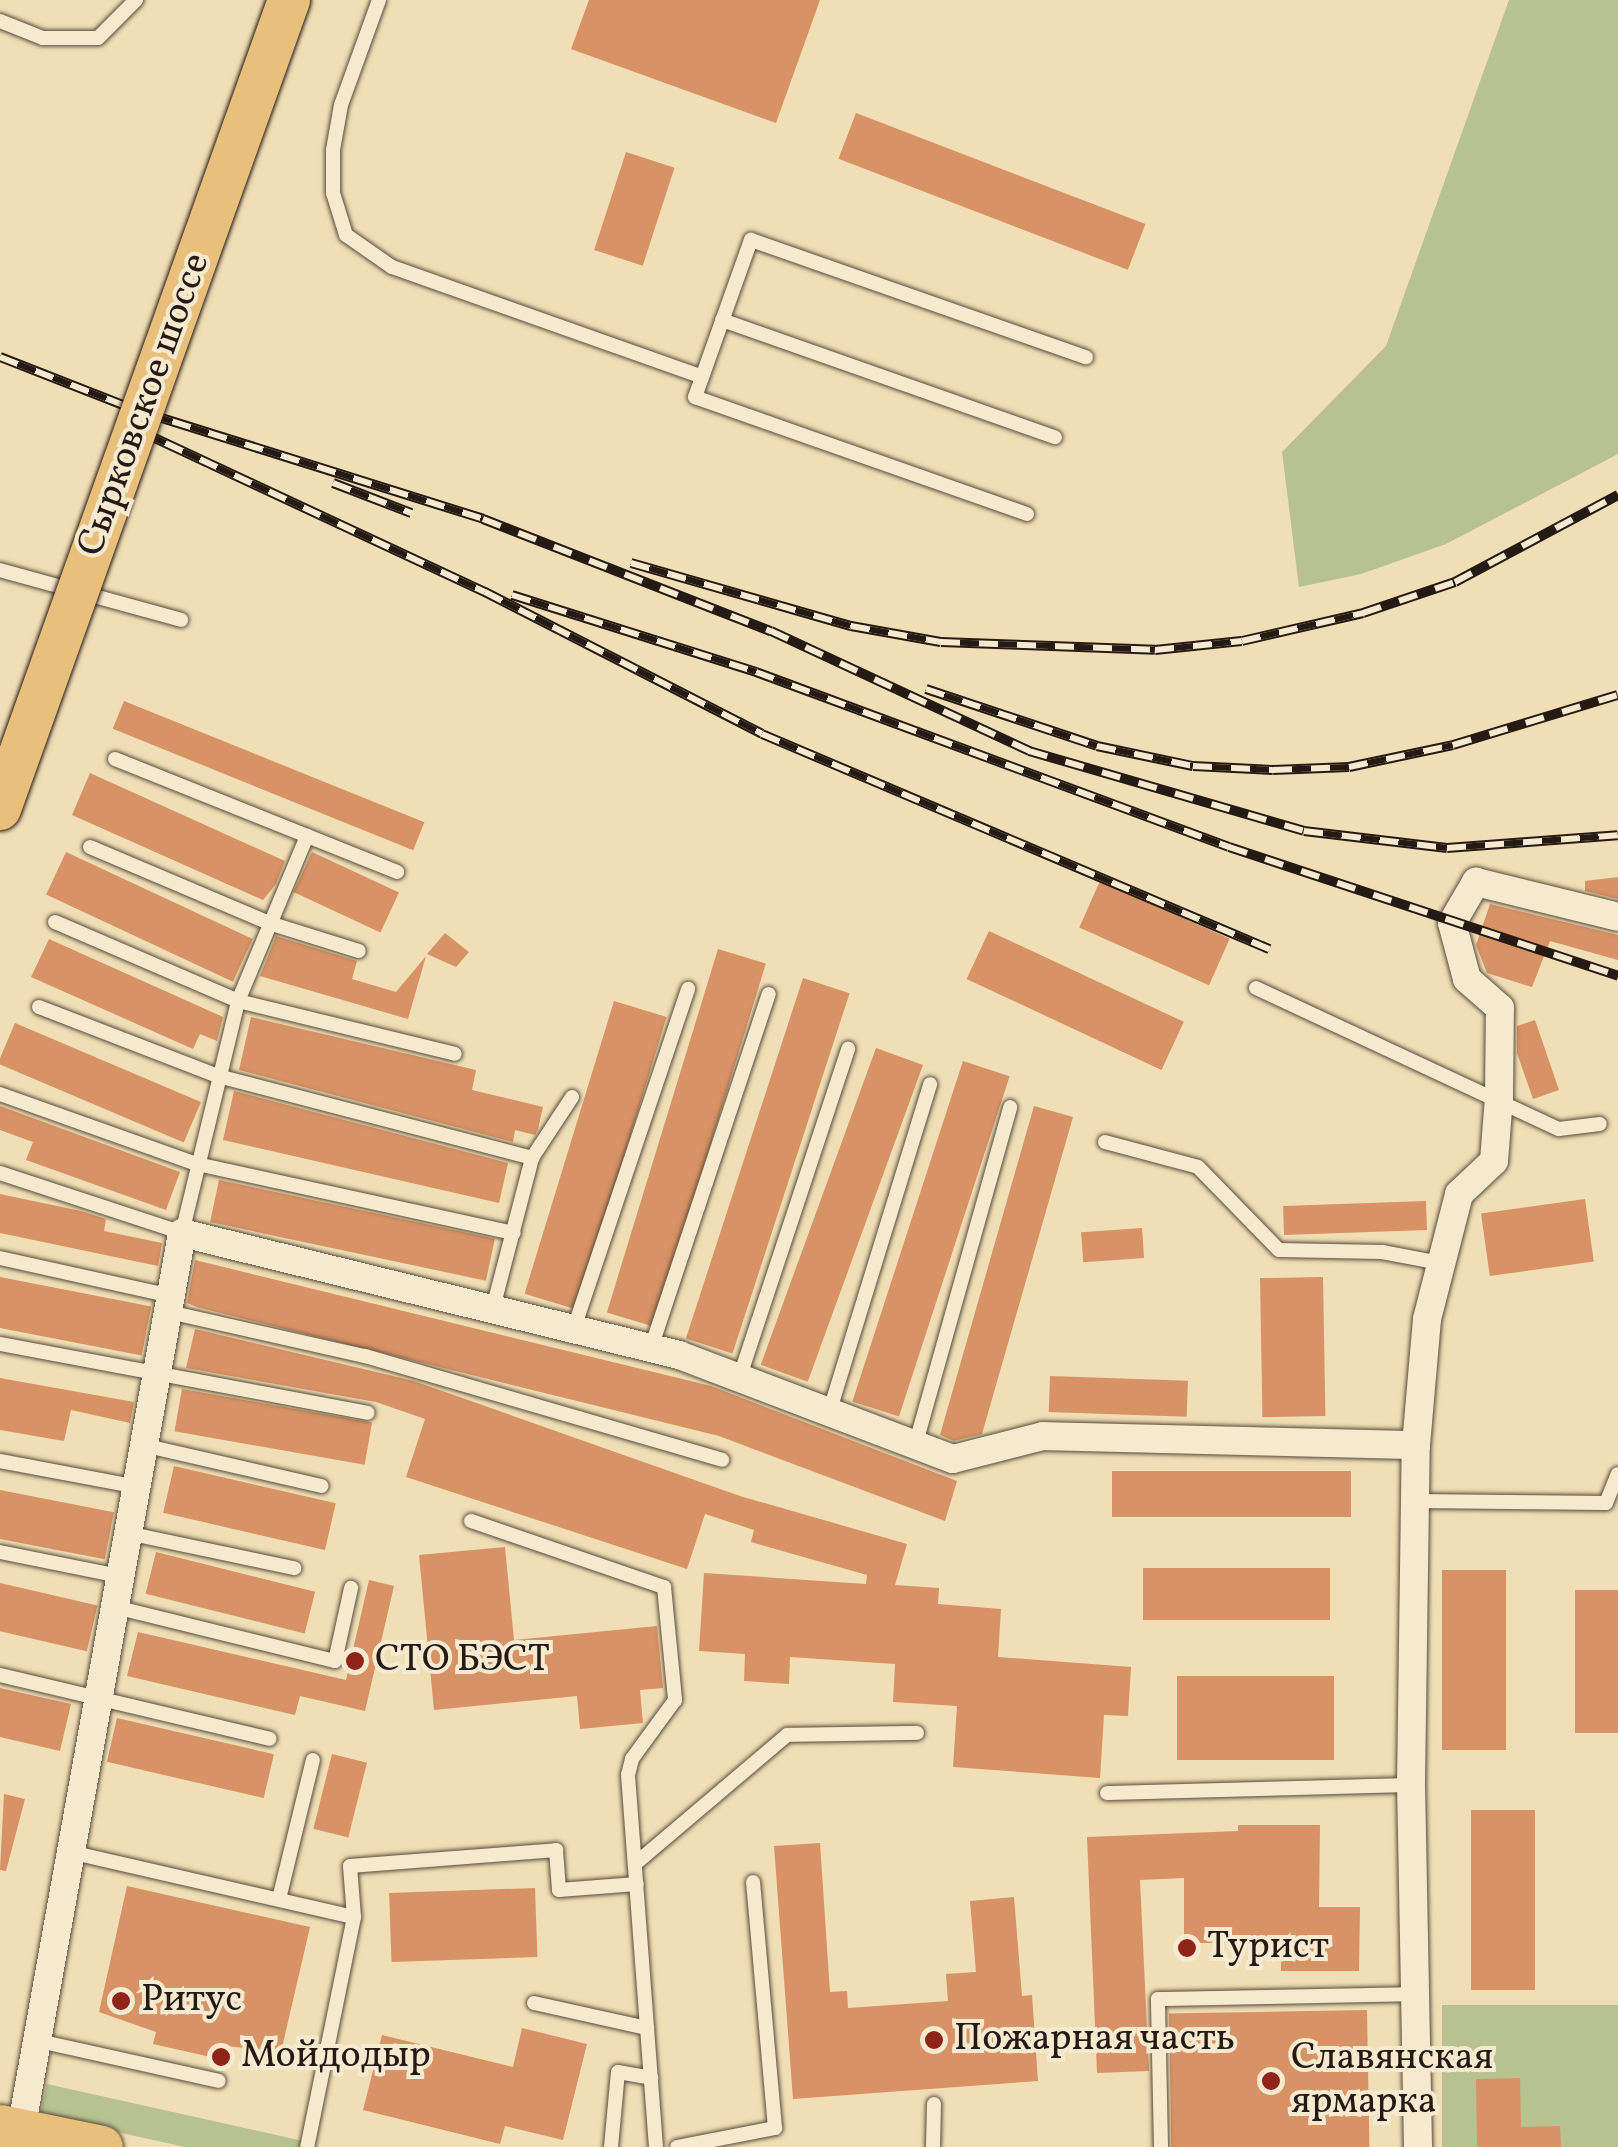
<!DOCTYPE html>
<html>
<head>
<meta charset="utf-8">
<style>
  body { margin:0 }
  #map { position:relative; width:1618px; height:2147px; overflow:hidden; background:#f0deb6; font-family:Vollkorn,serif }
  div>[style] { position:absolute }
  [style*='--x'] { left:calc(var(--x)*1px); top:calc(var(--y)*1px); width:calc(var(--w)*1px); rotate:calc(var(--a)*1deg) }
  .green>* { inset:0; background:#b7c290; transform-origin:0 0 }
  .building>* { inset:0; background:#d79265; transform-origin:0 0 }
  .roads { filter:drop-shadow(0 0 2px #584c3c) drop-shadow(0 0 2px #584c3c) }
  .lane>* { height:14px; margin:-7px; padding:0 7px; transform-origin:7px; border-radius:7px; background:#f5ead0 }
  .street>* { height:28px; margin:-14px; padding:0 14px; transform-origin:14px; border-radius:14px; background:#f5ead0 }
  .primary>* { height:42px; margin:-21px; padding:0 21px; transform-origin:21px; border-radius:21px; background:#e8bf7b }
  .rail>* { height:10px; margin-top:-5px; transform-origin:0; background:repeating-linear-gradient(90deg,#f5ead0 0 19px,#261b14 0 38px); box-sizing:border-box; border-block:2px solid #261b14 }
  .bridges { filter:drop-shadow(0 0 2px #261b14) drop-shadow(0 0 2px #261b14) }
  .primary-bridge>* { height:42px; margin:-21px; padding:0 21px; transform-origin:21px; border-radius:21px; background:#e8bf7b }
  .dots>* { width:28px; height:28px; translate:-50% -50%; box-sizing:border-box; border:5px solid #f5ead0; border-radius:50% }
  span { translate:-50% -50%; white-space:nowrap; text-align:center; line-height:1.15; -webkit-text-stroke:8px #f5ead0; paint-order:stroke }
  .street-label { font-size:38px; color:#261b14 }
  .poi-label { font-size:38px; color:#261b14 }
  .left { translate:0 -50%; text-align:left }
</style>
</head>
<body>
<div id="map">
  <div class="green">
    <i style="clip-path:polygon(1509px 0,1618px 0,1618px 454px,1446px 544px,1361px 574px,1299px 587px,1282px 452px,1386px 346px)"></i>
    <i style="left:1618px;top:2005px;width:142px;height:176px;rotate:90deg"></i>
    <i style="clip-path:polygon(47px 2084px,303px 2141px,301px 2147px,185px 2147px,40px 2115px)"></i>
  </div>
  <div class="building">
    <i style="clip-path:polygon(589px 0,820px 0,776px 123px,571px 49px)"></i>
    <i style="left:856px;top:113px;width:310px;height:49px;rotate:21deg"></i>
    <i style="left:626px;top:152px;width:51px;height:103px;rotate:18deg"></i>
    <i style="left:124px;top:701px;width:324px;height:30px;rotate:22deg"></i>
    <i style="clip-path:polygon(90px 773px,285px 861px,276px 884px,263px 900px,72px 815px)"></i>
    <i style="left:66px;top:852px;width:206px;height:47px;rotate:25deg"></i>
    <i style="left:312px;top:852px;width:96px;height:44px;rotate:25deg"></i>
    <i style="clip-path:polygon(1618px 877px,1618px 899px,1585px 891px,1585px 881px)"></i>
    <i style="left:1100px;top:881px;width:142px;height:51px;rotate:24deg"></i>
    <i style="clip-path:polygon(1490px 904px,1618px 935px,1618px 960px,1550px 941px,1532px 987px,1487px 973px,1476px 945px)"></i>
    <i style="left:989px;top:931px;width:215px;height:53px;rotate:25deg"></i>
    <i style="clip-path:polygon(445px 933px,469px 952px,456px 967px,427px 954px)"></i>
    <i style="clip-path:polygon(276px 936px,357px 961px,352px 979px,396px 992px,426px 956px,408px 1019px,260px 976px)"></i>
    <i style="clip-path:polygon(49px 939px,223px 1017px,217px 1041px,200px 1034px,193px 1049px,31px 977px)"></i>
    <i style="left:718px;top:949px;width:50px;height:380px;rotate:17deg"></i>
    <i style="left:803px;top:978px;width:49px;height:379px;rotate:18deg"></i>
    <i style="left:614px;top:1001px;width:55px;height:306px;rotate:17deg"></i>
    <i style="clip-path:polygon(251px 1017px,476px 1070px,472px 1090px,543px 1107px,538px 1129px,535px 1135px,515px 1130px,513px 1142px,239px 1070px)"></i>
    <i style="clip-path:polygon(1535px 1020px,1559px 1090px,1533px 1099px,1517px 1053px,1517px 1026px)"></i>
    <i style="left:15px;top:1023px;width:202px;height:44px;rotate:23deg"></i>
    <i style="left:876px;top:1048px;width:50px;height:337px;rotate:20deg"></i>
    <i style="left:963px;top:1061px;width:49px;height:358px;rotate:18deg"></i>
    <i style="clip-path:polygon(234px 1091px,508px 1163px,499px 1203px,223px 1140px)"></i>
    <i style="clip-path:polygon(0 1106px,180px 1172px,166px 1210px,26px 1160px,33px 1142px,0 1130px)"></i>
    <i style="clip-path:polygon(1034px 1106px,1073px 1117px,982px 1434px,954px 1441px,940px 1435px)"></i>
    <i style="left:219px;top:1180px;width:282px;height:43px;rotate:12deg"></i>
    <i style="clip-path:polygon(0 1194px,81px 1211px,106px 1219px,104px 1231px,162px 1243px,158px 1266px,0 1233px)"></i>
    <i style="left:1585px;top:1199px;width:63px;height:105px;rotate:82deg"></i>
    <i style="left:1426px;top:1201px;width:29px;height:143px;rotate:88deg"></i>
    <i style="left:1142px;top:1228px;width:30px;height:61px;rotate:86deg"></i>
    <i style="clip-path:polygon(195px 1260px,711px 1386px,957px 1481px,945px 1521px,719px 1436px,200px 1308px,187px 1303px)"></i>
    <i style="left:0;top:1277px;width:154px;height:50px;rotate:11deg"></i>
    <i style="left:1323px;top:1277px;width:139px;height:63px;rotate:89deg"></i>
    <i style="clip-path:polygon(195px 1329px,414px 1381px,740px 1496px,907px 1544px,895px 1585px,939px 1588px,938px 1604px,1001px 1609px,998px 1657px,1131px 1667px,1128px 1716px,1104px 1715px,1100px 1778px,953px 1767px,957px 1706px,893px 1702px,895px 1664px,790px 1657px,789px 1684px,744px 1681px,745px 1654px,699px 1651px,704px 1573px,866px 1584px,867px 1575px,751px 1542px,754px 1530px,705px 1514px,687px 1569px,406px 1477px,425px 1419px,376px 1402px,186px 1368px)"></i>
    <i style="left:1050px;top:1376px;width:138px;height:36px;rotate:2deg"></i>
    <i style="clip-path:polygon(0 1378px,134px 1402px,130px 1423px,71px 1410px,64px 1441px,0 1430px)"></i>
    <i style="left:182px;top:1389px;width:193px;height:43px;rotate:10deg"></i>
    <i style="left:174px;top:1466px;width:166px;height:48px;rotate:13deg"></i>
    <i style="left:1112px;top:1471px;width:239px;height:46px"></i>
    <i style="left:0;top:1490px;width:116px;height:48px;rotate:11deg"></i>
    <i style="clip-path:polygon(505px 1547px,514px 1640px,657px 1626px,663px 1688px,640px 1690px,643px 1723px,580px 1729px,577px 1696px,434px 1710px,419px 1555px)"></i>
    <i style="left:156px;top:1552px;width:164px;height:43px;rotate:14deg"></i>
    <i style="left:1143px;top:1568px;width:187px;height:52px"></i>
    <i style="left:1442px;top:1570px;width:64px;height:180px"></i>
    <i style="clip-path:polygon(369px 1580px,394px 1586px,365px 1711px,300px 1696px,295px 1715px,127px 1676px,138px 1632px,346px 1680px)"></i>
    <i style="left:0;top:1583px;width:100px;height:47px;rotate:13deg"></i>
    <i style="left:1618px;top:1590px;width:143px;height:43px;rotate:90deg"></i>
    <i style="left:1177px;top:1676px;width:157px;height:84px"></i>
    <i style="clip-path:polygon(0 1688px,71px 1704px,60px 1751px,0 1737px)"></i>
    <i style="left:117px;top:1718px;width:161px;height:45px;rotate:13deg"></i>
    <i style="left:332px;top:1754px;width:36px;height:77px;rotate:14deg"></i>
    <i style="clip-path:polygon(4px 1794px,25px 1799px,6px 1871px,0 1870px)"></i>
    <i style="left:1471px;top:1810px;width:64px;height:180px"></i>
    <i style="clip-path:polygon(1238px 1825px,1320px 1825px,1319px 1907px,1360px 1907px,1359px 1971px,1281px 1971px,1281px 1943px,1184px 1943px,1184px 1878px,1140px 1880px,1149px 2071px,1097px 2073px,1087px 1837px,1238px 1831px)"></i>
    <i style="clip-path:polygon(820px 1843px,830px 1992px,847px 1991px,848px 2008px,948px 2001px,946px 1974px,976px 1972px,970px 1901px,1014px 1897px,1022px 1996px,1032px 1995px,1038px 2081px,793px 2099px,774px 1846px)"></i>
    <i style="clip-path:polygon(127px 1886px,310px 1927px,281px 2052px,218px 2045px,215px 2058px,153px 2044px,156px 2032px,99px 2012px)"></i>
    <i style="left:535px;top:1888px;width:69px;height:146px;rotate:88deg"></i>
    <i style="left:1367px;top:2010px;width:137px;height:198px;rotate:89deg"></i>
    <i style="clip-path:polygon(522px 2028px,587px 2044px,563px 2140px,505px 2126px,500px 2144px,363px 2110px,382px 2035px,513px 2067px)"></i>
    <i style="clip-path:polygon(1520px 2078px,1521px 2127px,1560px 2126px,1561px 2147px,1477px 2147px,1476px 2079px)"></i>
  </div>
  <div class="roads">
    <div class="lane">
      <i style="--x:379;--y:0;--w:112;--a:109.9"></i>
      <i style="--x:341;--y:105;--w:46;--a:100.1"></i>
      <i style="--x:333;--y:150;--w:43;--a:90"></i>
      <i style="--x:333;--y:193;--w:44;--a:72.8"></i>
      <i style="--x:346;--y:235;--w:56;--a:34.8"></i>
      <i style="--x:392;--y:267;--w:329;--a:19.5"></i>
      <i style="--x:0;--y:21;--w:46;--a:21.6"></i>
      <i style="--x:43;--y:38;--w:55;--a:0"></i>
      <i style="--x:98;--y:38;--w:54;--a:-45"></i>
      <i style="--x:722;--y:320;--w:353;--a:19.4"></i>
      <i style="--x:1027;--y:514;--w:352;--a:-160.6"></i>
      <i style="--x:695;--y:397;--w:167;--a:-70.4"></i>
      <i style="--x:751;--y:240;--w:355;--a:19.3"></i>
      <i style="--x:0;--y:570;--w:188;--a:15.4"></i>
      <i style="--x:115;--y:759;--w:304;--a:21.8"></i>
      <i style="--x:90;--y:847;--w:194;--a:23"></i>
      <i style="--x:269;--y:923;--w:94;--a:17.3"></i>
      <i style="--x:55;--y:922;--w:199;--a:23.3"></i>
      <i style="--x:238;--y:1001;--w:223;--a:13.7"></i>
      <i style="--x:1256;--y:988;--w:334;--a:25"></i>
      <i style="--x:1559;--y:1129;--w:41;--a:-7"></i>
      <i style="--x:39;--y:1007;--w:192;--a:21.1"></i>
      <i style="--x:218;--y:1076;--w:325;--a:14.6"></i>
      <i style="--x:0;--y:1094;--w:209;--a:19.6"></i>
      <i style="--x:197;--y:1164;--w:324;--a:12.3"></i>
      <i style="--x:1105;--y:1142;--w:96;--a:15"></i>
      <i style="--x:1198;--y:1167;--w:116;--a:45.7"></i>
      <i style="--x:1279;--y:1250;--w:103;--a:1.1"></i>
      <i style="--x:1382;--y:1252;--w:60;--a:10.6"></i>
      <i style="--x:0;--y:1173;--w:192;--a:18.2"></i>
      <i style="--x:182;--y:1233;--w:239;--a:-76.4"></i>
      <i style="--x:238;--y:1001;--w:179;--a:-67.3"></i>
      <i style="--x:0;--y:1258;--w:176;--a:12.5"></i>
      <i style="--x:493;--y:1308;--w:155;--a:-75.4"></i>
      <i style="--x:532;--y:1158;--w:73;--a:-56.7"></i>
      <i style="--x:169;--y:1312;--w:201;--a:12.7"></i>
      <i style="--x:365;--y:1356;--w:372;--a:16.2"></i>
      <i style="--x:574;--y:1328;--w:358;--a:-71.4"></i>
      <i style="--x:0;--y:1344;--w:374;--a:10.6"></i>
      <i style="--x:651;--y:1348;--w:373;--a:-71.6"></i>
      <i style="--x:739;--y:1379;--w:348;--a:-71.7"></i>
      <i style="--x:829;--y:1413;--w:344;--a:-72.9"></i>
      <i style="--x:147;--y:1446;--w:179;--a:12.9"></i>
      <i style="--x:915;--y:1446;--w:352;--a:-74.3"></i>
      <i style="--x:0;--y:1461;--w:140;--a:10.7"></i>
      <i style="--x:1414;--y:1501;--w:192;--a:0.6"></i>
      <i style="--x:1606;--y:1503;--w:31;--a:-68"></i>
      <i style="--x:471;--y:1521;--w:204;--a:18.9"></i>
      <i style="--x:664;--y:1587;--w:114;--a:84.4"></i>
      <i style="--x:675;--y:1700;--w:73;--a:126.1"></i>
      <i style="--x:632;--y:1759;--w:16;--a:104"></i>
      <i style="--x:628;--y:1775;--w:373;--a:85.7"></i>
      <i style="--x:132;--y:1534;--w:166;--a:11.9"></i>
      <i style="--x:0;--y:1552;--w:126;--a:11.4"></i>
      <i style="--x:119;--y:1608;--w:222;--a:13.8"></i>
      <i style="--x:335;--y:1661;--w:75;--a:-77.6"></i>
      <i style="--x:0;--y:1675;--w:277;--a:13.3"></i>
      <i style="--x:1107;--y:1793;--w:304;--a:-1.5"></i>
      <i style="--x:74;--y:1853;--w:287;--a:12.9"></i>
      <i style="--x:354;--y:1917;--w:235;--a:101.5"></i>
      <i style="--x:635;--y:1864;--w:199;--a:-40.3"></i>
      <i style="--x:787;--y:1735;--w:130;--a:-0.9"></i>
      <i style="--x:279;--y:1899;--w:143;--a:-76.3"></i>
      <i style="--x:354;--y:1917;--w:51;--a:-94.5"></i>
      <i style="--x:350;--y:1866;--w:207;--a:-4.4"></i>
      <i style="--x:556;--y:1850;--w:40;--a:85.7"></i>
      <i style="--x:559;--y:1890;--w:78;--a:-4.4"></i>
      <i style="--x:534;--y:2003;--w:116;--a:12.5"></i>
      <i style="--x:39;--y:2041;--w:184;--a:12.5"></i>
      <i style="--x:611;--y:2147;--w:75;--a:-84.7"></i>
      <i style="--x:618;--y:2072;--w:34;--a:10"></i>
      <i style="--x:677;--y:2147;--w:100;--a:-11"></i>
      <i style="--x:775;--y:2128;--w:247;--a:-95.1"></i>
      <i style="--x:933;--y:2147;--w:43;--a:-88.7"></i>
      <i style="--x:1161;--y:2147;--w:148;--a:-91.2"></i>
      <i style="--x:1158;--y:1999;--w:257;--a:-1.1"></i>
    </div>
    <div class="street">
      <i style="--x:21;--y:2130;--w:911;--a:-79.82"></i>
      <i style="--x:182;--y:1233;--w:512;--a:13.79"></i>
      <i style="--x:679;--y:1355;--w:293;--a:20.8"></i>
      <i style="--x:953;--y:1459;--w:93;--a:-14.3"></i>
      <i style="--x:1043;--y:1436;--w:373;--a:1.4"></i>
      <i style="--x:1418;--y:2147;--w:362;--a:-91.1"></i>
      <i style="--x:1411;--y:1785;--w:340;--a:-89.2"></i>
      <i style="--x:1416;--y:1445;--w:126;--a:-85"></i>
      <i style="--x:1427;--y:1319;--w:129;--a:-75.6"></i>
      <i style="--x:1459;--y:1194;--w:48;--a:-43.3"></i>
      <i style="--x:1494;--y:1161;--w:64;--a:-85.5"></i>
      <i style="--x:1499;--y:1097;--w:89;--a:-89.4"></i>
      <i style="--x:1500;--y:1008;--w:44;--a:-138.7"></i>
      <i style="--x:1467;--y:979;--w:58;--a:-105"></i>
      <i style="--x:1452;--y:923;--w:48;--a:-59.7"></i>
      <i style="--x:1476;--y:882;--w:146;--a:13.8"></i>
    </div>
    <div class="primary">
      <i style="--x:0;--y:2126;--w:104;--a:11.6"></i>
    </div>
  </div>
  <div class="rail">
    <i style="--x:0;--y:357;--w:146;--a:21.3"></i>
    <i style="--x:136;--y:410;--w:364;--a:17.4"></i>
    <i style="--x:483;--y:519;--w:309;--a:21.3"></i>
    <i style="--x:771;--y:631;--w:285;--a:24.9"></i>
    <i style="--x:1029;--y:751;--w:286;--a:16.2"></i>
    <i style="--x:1304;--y:831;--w:144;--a:6.8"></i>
    <i style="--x:1447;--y:848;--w:171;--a:-4.3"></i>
    <i style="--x:131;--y:427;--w:391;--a:25"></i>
    <i style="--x:485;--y:592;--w:311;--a:27.1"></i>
    <i style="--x:762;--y:734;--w:551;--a:22.98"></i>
    <i style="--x:333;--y:483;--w:84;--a:21"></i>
    <i style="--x:631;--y:563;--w:229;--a:16"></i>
    <i style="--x:851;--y:626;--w:91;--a:10.1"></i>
    <i style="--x:941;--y:642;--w:214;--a:2.1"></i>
    <i style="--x:1155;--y:650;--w:87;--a:-5.9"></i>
    <i style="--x:1242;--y:641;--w:124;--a:-13"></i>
    <i style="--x:1363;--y:613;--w:97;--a:-18.6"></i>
    <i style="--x:1455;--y:582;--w:185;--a:-28.1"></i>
    <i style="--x:512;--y:595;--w:256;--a:17.5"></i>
    <i style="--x:756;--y:672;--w:504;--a:20.3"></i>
    <i style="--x:1229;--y:847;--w:410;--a:18.3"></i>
    <i style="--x:926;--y:689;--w:180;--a:18.4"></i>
    <i style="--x:1097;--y:746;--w:98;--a:11.8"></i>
    <i style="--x:1193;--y:766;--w:80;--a:2.9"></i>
    <i style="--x:1273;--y:770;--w:76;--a:-2.3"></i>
    <i style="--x:1349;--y:767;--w:106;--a:-11.9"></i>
    <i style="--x:1453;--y:745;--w:172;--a:-16.9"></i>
  </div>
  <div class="bridges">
    <div class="primary-bridge">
      <i style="--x:0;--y:809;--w:859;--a:-70.34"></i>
    </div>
  </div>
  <div class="dots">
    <i style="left:355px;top:1661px;background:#8f2418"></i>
    <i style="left:1187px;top:1948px;background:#8f2418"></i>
    <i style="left:121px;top:2001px;background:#8f2418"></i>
    <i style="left:934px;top:2040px;background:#8f2418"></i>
    <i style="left:221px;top:2057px;background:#8f2418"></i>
    <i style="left:1271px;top:2081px;background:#8f2418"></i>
  </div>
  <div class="street-label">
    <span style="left:145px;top:405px;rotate:-70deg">Сырковское шоссе</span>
  </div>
  <div class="poi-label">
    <span class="left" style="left:375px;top:1661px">СТО БЭСТ</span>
    <span class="left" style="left:1207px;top:1948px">Турист</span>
    <span class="left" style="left:141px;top:2001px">Ритус</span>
    <span class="left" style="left:954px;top:2040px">Пожарная часть</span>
    <span class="left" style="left:241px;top:2057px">Мойдодыр</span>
    <span class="left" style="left:1291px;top:2081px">Славянская<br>ярмарка</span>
  </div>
</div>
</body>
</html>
